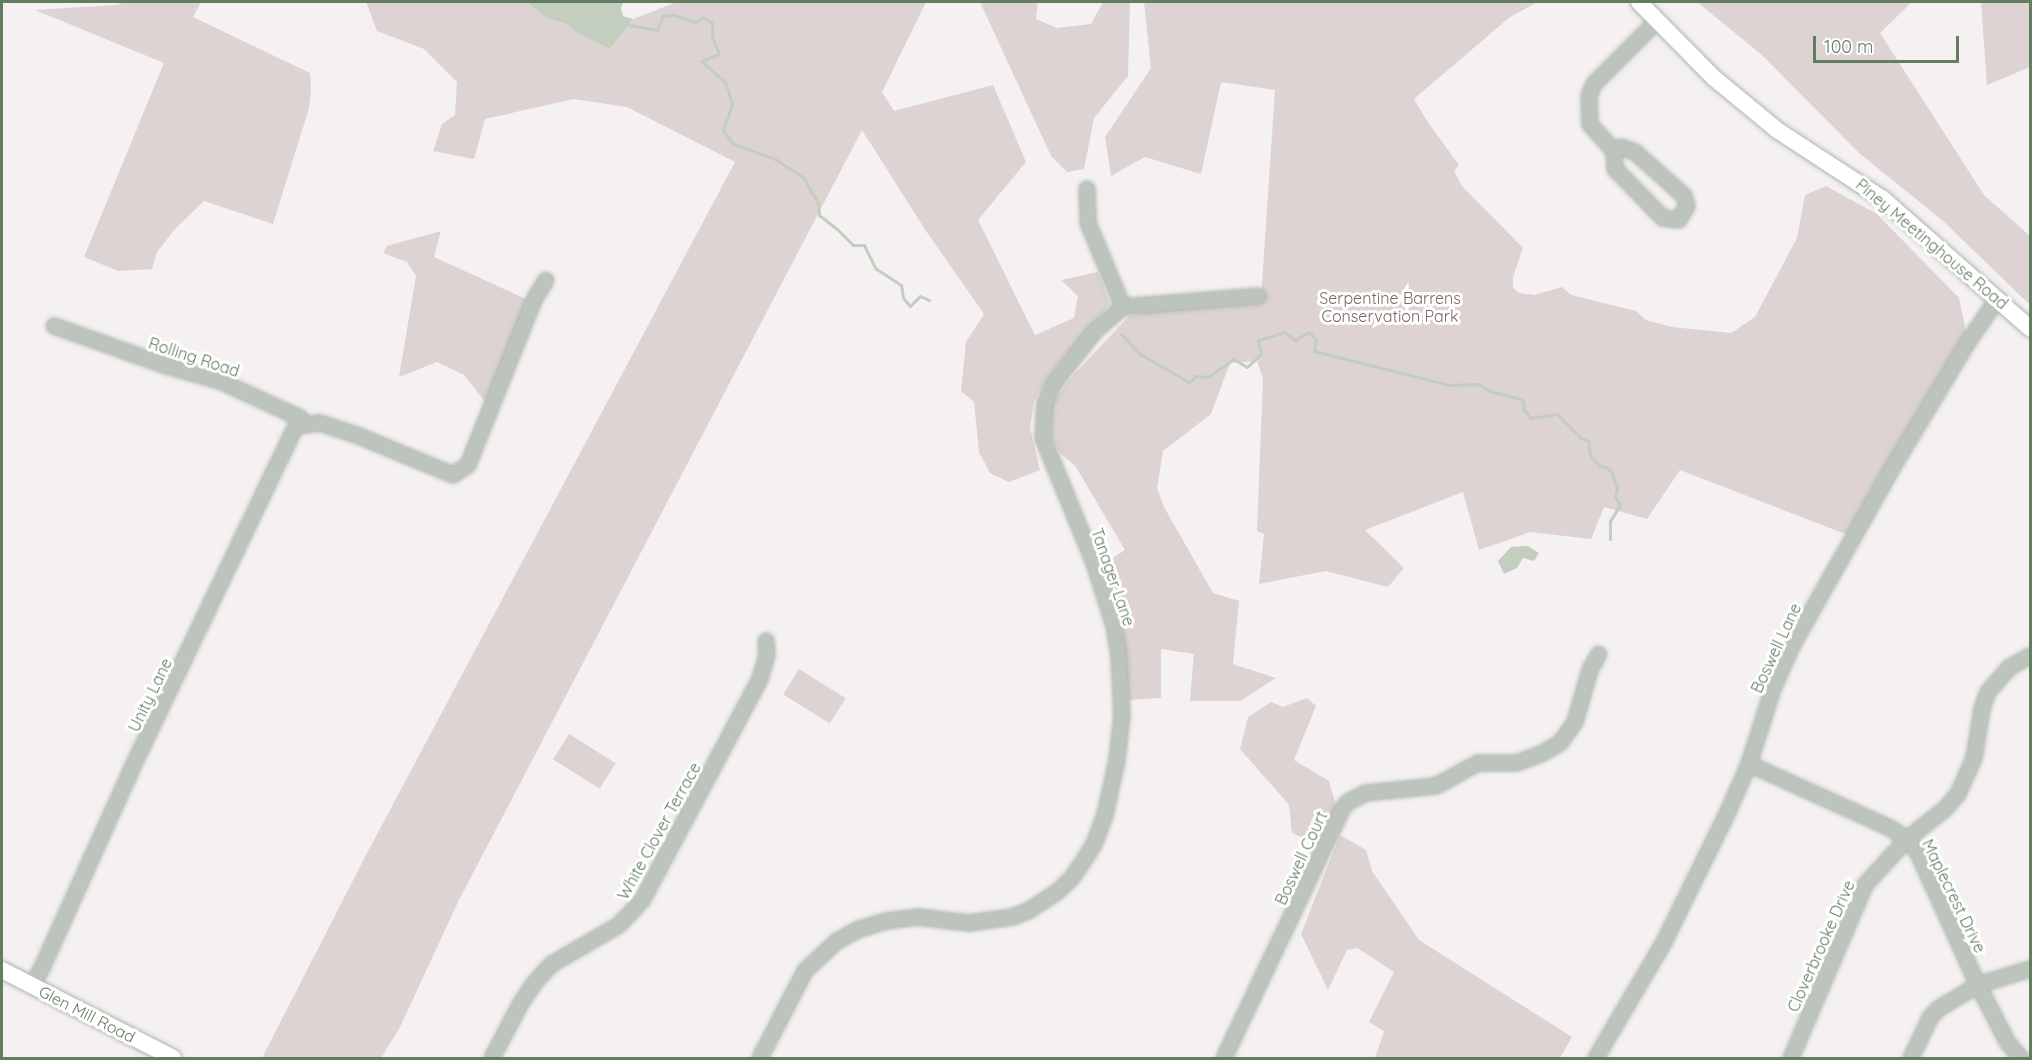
<!DOCTYPE html>
<html>
<head>
<meta charset="utf-8">
<style>
  body { margin:0 }
  #map { position:relative; width:2032px; height:1060px; overflow:hidden; background:#f5f1f3; font-family:Quicksand,sans-serif }
  div>[style] { position:absolute }
  [style*='--x'] { left:calc(var(--x)*1px); top:calc(var(--y)*1px); width:calc(var(--w)*1px); rotate:calc(var(--a)*1deg) }
  .green>* { inset:0; background:#dcd3d2; transform-origin:0 0 }
  .water>* { inset:0; background:#c3cebf }
  .stream>* { height:3px; margin:-1.5px; padding:0 1.5px; transform-origin:1.5px; border-radius:1.5px; background:#c3cebf }
  .roads { filter:drop-shadow(0 0 2px #adb7ac) drop-shadow(0 0 2px #adb7ac) }
  .minor>* { height:14px; margin:-7px; padding:0 7px; transform-origin:7px; border-radius:7px; background:#bcc4bb }
  .major>* { height:16px; margin:-8px; padding:0 8px; transform-origin:8px; border-radius:8px; background:#fff }
  span { translate:-50% -50%; white-space:nowrap; text-align:center; line-height:1.15; -webkit-text-stroke:6px #fff; paint-order:stroke }
  .street-label { font-size:16px; color:#627d5f }
  .park-label { font-size:16px; color:#7a6962 }
  .frame { position:absolute; inset:0; border:3px solid #627d5f; pointer-events:none }
  .scale { position:absolute; left:1813px; top:36px; width:146px; height:27px; box-sizing:border-box; border:3px solid #627d5f; border-top:0; padding-left:8px; font-size:18px; line-height:21px; white-space:nowrap; color:#627d5f; -webkit-text-stroke:4px #fff; paint-order:stroke }
</style>
</head>
<body>
<div id="map">
  <div class="green">
    <i style="clip-path:polygon(123px 2px,201px 2px,193px 17px,310px 73px,311px 91px,309px 108px,273px 224px,204px 201px,175px 229px,157px 252px,152px 269px,118px 271px,84px 257px,164px 63px,35px 10px,117px 5px)"></i>
    <i style="clip-path:polygon(366px 2px,528px 2px,551px 20px,567px 24px,577px 33px,610px 49px,633px 19px,677px 2px,926px 2px,882px 92px,894px 111px,993px 85px,1026px 162px,978px 220px,1035px 335px,1074px 318px,1078px 296px,1061px 280px,1098px 272px,1110px 304px,1055px 369px,1034px 401px,1030px 428px,1040px 470px,1009px 482px,990px 473px,979px 452px,974px 402px,961px 391px,966px 342px,984px 314px,926px 231px,862px 130px,459px 900px,399px 1029px,381px 1058px,262px 1058px,366px 855px,735px 162px,627px 107px,574px 99px,485px 119px,474px 159px,433px 151px,442px 124px,455px 115px,457px 82px,424px 49px,377px 31px)"></i>
    <i style="clip-path:polygon(980px 2px,1038px 2px,1036px 19px,1057px 28px,1091px 24px,1103px 2px,1130px 2px,1128px 76px,1094px 118px,1084px 169px,1067px 172px,1051px 156px)"></i>
    <i style="clip-path:polygon(1144px 2px,1538px 2px,1510px 17px,1414px 99px,1427px 121px,1459px 165px,1454px 171px,1462px 186px,1523px 248px,1513px 277px,1513px 287px,1519px 293px,1535px 295px,1562px 287px,1571px 295px,1636px 311px,1646px 320px,1672px 327px,1731px 333px,1755px 317px,1797px 238px,1805px 195px,1826px 186px,1877px 214px,1959px 298px,1968px 342px,1853px 537px,1680px 470px,1647px 519px,1604px 507px,1591px 539px,1530px 532px,1479px 550px,1463px 492px,1365px 530px,1404px 568px,1388px 587px,1326px 571px,1259px 584px,1264px 534px,1257px 531px,1263px 379px,1257px 361px,1230px 363px,1211px 414px,1163px 451px,1157px 488px,1164px 507px,1213px 593px,1239px 601px,1233px 664px,1276px 678px,1240px 701px,1190px 701px,1194px 654px,1161px 649px,1161px 698px,1129px 700px,1123px 632px,1102px 565px,1125px 550px,1076px 467px,1060px 453px,1050px 435px,1048px 422px,1052px 405px,1068px 381px,1129px 316px,1170px 307px,1261px 298px,1275px 90px,1221px 82px,1201px 174px,1145px 157px,1111px 176px,1105px 137px,1151px 68px)"></i>
    <i style="clip-path:polygon(1697px 2px,1912px 2px,1880px 33px,1984px 195px,2030px 236px,2030px 305px,1942px 220px,1859px 153px,1762px 55px)"></i>
    <i style="clip-path:polygon(1981px 2px,2030px 2px,2030px 67px,1987px 85px)"></i>
    <i style="clip-path:polygon(441px 231px,434px 257px,528px 300px,486px 403px,464px 375px,437px 362px,399px 377px,416px 276px,407px 262px,383px 253px,387px 246px)"></i>
    <i style="left:799px;top:669px;width:55px;height:30px;rotate:32deg"></i>
    <i style="clip-path:polygon(1307px 698px,1316px 706px,1294px 760px,1329px 781px,1337px 810px,1315px 843px,1292px 833px,1289px 805px,1240px 749px,1248px 717px,1271px 702px,1283px 707px)"></i>
    <i style="left:569px;top:734px;width:55px;height:30px;rotate:32deg"></i>
    <i style="clip-path:polygon(1340px 835px,1366px 850px,1372px 871px,1419px 940px,1572px 1037px,1560px 1058px,1375px 1058px,1384px 1031px,1369px 1022px,1394px 972px,1357px 948px,1347px 950px,1328px 990px,1301px 934px)"></i>
  </div>
  <div class="water">
    <i style="clip-path:polygon(527px 2px,623px 2px,621px 8px,623px 16px,633px 19px,610px 49px,577px 33px,567px 24px,548px 19px)"></i>
    <i style="clip-path:polygon(1528px 546px,1539px 553px,1534px 561px,1523px 558px,1517px 568px,1504px 574px,1498px 561px,1511px 547px)"></i>
  </div>
  <div class="stream">
    <i style="--x:629;--y:25;--w:28;--a:10"></i>
    <i style="--x:657;--y:30;--w:15;--a:-67"></i>
    <i style="--x:663;--y:16;--w:11;--a:-5"></i>
    <i style="--x:674;--y:15;--w:22;--a:18"></i>
    <i style="--x:695;--y:22;--w:9;--a:-32"></i>
    <i style="--x:703;--y:17;--w:11;--a:34"></i>
    <i style="--x:712;--y:23;--w:13;--a:90"></i>
    <i style="--x:712;--y:36;--w:19;--a:69"></i>
    <i style="--x:719;--y:54;--w:19;--a:159"></i>
    <i style="--x:701;--y:61;--w:32;--a:41"></i>
    <i style="--x:725;--y:82;--w:23;--a:72"></i>
    <i style="--x:732;--y:104;--w:28;--a:109"></i>
    <i style="--x:723;--y:130;--w:17;--a:54"></i>
    <i style="--x:733;--y:144;--w:45;--a:19.7"></i>
    <i style="--x:775;--y:159;--w:33;--a:33"></i>
    <i style="--x:803;--y:177;--w:30;--a:60"></i>
    <i style="--x:818;--y:203;--w:12;--a:85"></i>
    <i style="--x:819;--y:215;--w:24;--a:38"></i>
    <i style="--x:838;--y:230;--w:21;--a:45"></i>
    <i style="--x:853;--y:245;--w:11;--a:0"></i>
    <i style="--x:864;--y:245;--w:25;--a:64"></i>
    <i style="--x:875;--y:268;--w:31;--a:33"></i>
    <i style="--x:901;--y:285;--w:13;--a:81"></i>
    <i style="--x:903;--y:298;--w:11;--a:49"></i>
    <i style="--x:910;--y:306;--w:14;--a:-45"></i>
    <i style="--x:920;--y:296;--w:10;--a:24"></i>
    <i style="--x:1121;--y:334;--w:28;--a:46"></i>
    <i style="--x:1140;--y:354;--w:56;--a:29.7"></i>
    <i style="--x:1189;--y:382;--w:9;--a:-41"></i>
    <i style="--x:1196;--y:376;--w:12;--a:5"></i>
    <i style="--x:1208;--y:377;--w:32;--a:-35"></i>
    <i style="--x:1234;--y:359;--w:15;--a:32"></i>
    <i style="--x:1247;--y:367;--w:19;--a:-43"></i>
    <i style="--x:1261;--y:354;--w:14;--a:-102"></i>
    <i style="--x:1258;--y:340;--w:27;--a:-17"></i>
    <i style="--x:1284;--y:332;--w:14;--a:36"></i>
    <i style="--x:1295;--y:340;--w:16;--a:-30"></i>
    <i style="--x:1309;--y:332;--w:11;--a:49"></i>
    <i style="--x:1316;--y:340;--w:11;--a:100"></i>
    <i style="--x:1314;--y:351;--w:139;--a:14.1"></i>
    <i style="--x:1449;--y:385;--w:29;--a:-2"></i>
    <i style="--x:1478;--y:384;--w:14;--a:30"></i>
    <i style="--x:1490;--y:391;--w:34;--a:15"></i>
    <i style="--x:1523;--y:400;--w:10;--a:84"></i>
    <i style="--x:1524;--y:410;--w:11;--a:49"></i>
    <i style="--x:1531;--y:418;--w:26;--a:-9"></i>
    <i style="--x:1557;--y:414;--w:34;--a:45"></i>
    <i style="--x:1581;--y:438;--w:8;--a:23"></i>
    <i style="--x:1588;--y:441;--w:15;--a:82"></i>
    <i style="--x:1590;--y:456;--w:14;--a:45"></i>
    <i style="--x:1600;--y:466;--w:6;--a:9"></i>
    <i style="--x:1606;--y:467;--w:8;--a:45"></i>
    <i style="--x:1612;--y:473;--w:16;--a:72"></i>
    <i style="--x:1617;--y:488;--w:9;--a:103"></i>
    <i style="--x:1615;--y:497;--w:9;--a:58"></i>
    <i style="--x:1620;--y:505;--w:19;--a:122"></i>
    <i style="--x:1610;--y:521;--w:18;--a:90"></i>
  </div>
  <div class="roads">
    <div class="minor">
      <i style="--x:1621;--y:147;--w:15;--a:20"></i>
      <i style="--x:1635;--y:152;--w:66;--a:41.9"></i>
      <i style="--x:1684;--y:196;--w:10;--a:73"></i>
      <i style="--x:1687;--y:206;--w:16;--a:120"></i>
      <i style="--x:1679;--y:220;--w:16;--a:-173"></i>
      <i style="--x:1663;--y:218;--w:69;--a:-134.4"></i>
      <i style="--x:1615;--y:169;--w:18;--a:-93"></i>
      <i style="--x:1614;--y:151;--w:8;--a:-30"></i>
      <i style="--x:1614;--y:151;--w:36;--a:-132"></i>
      <i style="--x:1590;--y:124;--w:28;--a:-92"></i>
      <i style="--x:1589;--y:96;--w:13;--a:-67"></i>
      <i style="--x:1594;--y:84;--w:89;--a:-45"></i>
      <i style="--x:1087;--y:189;--w:34;--a:88"></i>
      <i style="--x:1088;--y:223;--w:91;--a:67.4"></i>
      <i style="--x:54;--y:326;--w:120;--a:19.5"></i>
      <i style="--x:167;--y:366;--w:55;--a:15.8"></i>
      <i style="--x:220;--y:381;--w:88;--a:24.8"></i>
      <i style="--x:300;--y:418;--w:8;--a:67"></i>
      <i style="--x:303;--y:425;--w:17;--a:-7"></i>
      <i style="--x:320;--y:423;--w:41;--a:18.4"></i>
      <i style="--x:359;--y:436;--w:102;--a:22.5"></i>
      <i style="--x:453;--y:475;--w:18;--a:-34"></i>
      <i style="--x:468;--y:465;--w:178;--a:-68.2"></i>
      <i style="--x:534;--y:300;--w:23;--a:-59"></i>
      <i style="--x:1749;--y:764;--w:155;--a:24.4"></i>
      <i style="--x:1890;--y:828;--w:20;--a:33"></i>
      <i style="--x:1907;--y:839;--w:18;--a:52"></i>
      <i style="--x:1918;--y:853;--w:145;--a:65.6"></i>
      <i style="--x:1978;--y:985;--w:65;--a:62.7"></i>
      <i style="--x:2008;--y:1043;--w:20;--a:49"></i>
      <i style="--x:31;--y:985;--w:18;--a:-56"></i>
      <i style="--x:41;--y:970;--w:224;--a:-65.7"></i>
      <i style="--x:133;--y:766;--w:386;--a:-64.4"></i>
      <i style="--x:492;--y:1058;--w:62;--a:-62.2"></i>
      <i style="--x:521;--y:1003;--w:25;--a:-56"></i>
      <i style="--x:535;--y:982;--w:25;--a:-47"></i>
      <i style="--x:552;--y:964;--w:78;--a:-30.2"></i>
      <i style="--x:619;--y:925;--w:35;--a:-47"></i>
      <i style="--x:643;--y:899;--w:249;--a:-62"></i>
      <i style="--x:760;--y:679;--w:25;--a:-74"></i>
      <i style="--x:767;--y:655;--w:14;--a:-94"></i>
      <i style="--x:760;--y:1058;--w:98;--a:-62.7"></i>
      <i style="--x:805;--y:971;--w:44;--a:-43.2"></i>
      <i style="--x:837;--y:941;--w:26;--a:-28"></i>
      <i style="--x:860;--y:929;--w:27;--a:-17"></i>
      <i style="--x:886;--y:921;--w:32;--a:-7"></i>
      <i style="--x:918;--y:917;--w:51;--a:6.7"></i>
      <i style="--x:969;--y:923;--w:43;--a:-7.9"></i>
      <i style="--x:1012;--y:917;--w:17;--a:-21"></i>
      <i style="--x:1028;--y:911;--w:35;--a:-33"></i>
      <i style="--x:1057;--y:892;--w:19;--a:-43"></i>
      <i style="--x:1071;--y:879;--w:21;--a:-55"></i>
      <i style="--x:1083;--y:862;--w:23;--a:-59"></i>
      <i style="--x:1095;--y:842;--w:29;--a:-70"></i>
      <i style="--x:1105;--y:815;--w:56;--a:-77.7"></i>
      <i style="--x:1117;--y:760;--w:45;--a:-83.7"></i>
      <i style="--x:1122;--y:715;--w:59;--a:-92.9"></i>
      <i style="--x:1119;--y:656;--w:30;--a:-99"></i>
      <i style="--x:1114;--y:626;--w:66;--a:-107.6"></i>
      <i style="--x:1094;--y:563;--w:135;--a:-112.2"></i>
      <i style="--x:1043;--y:438;--w:35;--a:-87"></i>
      <i style="--x:1045;--y:403;--w:23;--a:-65"></i>
      <i style="--x:1055;--y:382;--w:63;--a:-52"></i>
      <i style="--x:1094;--y:332;--w:38;--a:-41"></i>
      <i style="--x:1123;--y:307;--w:136;--a:-4.6"></i>
      <i style="--x:1224;--y:1058;--w:276;--a:-64.6"></i>
      <i style="--x:1342;--y:809;--w:9;--a:-49"></i>
      <i style="--x:1348;--y:802;--w:20;--a:-27"></i>
      <i style="--x:1366;--y:793;--w:70;--a:-5.7"></i>
      <i style="--x:1436;--y:786;--w:48;--a:-28.7"></i>
      <i style="--x:1478;--y:763;--w:39;--a:0"></i>
      <i style="--x:1517;--y:763;--w:26;--a:-21"></i>
      <i style="--x:1541;--y:754;--w:22;--a:-30"></i>
      <i style="--x:1560;--y:743;--w:26;--a:-54"></i>
      <i style="--x:1575;--y:722;--w:54;--a:-73.9"></i>
      <i style="--x:1590;--y:670;--w:18;--a:-61"></i>
      <i style="--x:1596;--y:1058;--w:134;--a:-59.6"></i>
      <i style="--x:1664;--y:942;--w:138;--a:-63.8"></i>
      <i style="--x:1725;--y:818;--w:59;--a:-66"></i>
      <i style="--x:1749;--y:764;--w:79;--a:-72.3"></i>
      <i style="--x:1773;--y:689;--w:47;--a:-66.2"></i>
      <i style="--x:1792;--y:646;--w:208;--a:-60.6"></i>
      <i style="--x:1894;--y:465;--w:144;--a:-59"></i>
      <i style="--x:1968;--y:342;--w:53;--a:-55.7"></i>
      <i style="--x:1791;--y:1058;--w:188;--a:-66.8"></i>
      <i style="--x:1865;--y:885;--w:62;--a:-47.6"></i>
      <i style="--x:1907;--y:839;--w:48;--a:-38.3"></i>
      <i style="--x:1945;--y:809;--w:20;--a:-49"></i>
      <i style="--x:1958;--y:794;--w:39;--a:-66"></i>
      <i style="--x:1974;--y:758;--w:50;--a:-80.7"></i>
      <i style="--x:1982;--y:709;--w:18;--a:-71"></i>
      <i style="--x:1988;--y:692;--w:33;--a:-49"></i>
      <i style="--x:2010;--y:667;--w:23;--a:-29"></i>
      <i style="--x:1911;--y:1058;--w:44;--a:-64.6"></i>
      <i style="--x:1930;--y:1018;--w:12;--a:-48"></i>
      <i style="--x:1938;--y:1009;--w:47;--a:-31"></i>
      <i style="--x:1978;--y:985;--w:54;--a:-17.1"></i>
    </div>
    <div class="major">
      <i style="--x:1639;--y:2;--w:107;--a:45.4"></i>
      <i style="--x:1714;--y:78;--w:82;--a:39.5"></i>
      <i style="--x:1777;--y:130;--w:126;--a:33.1"></i>
      <i style="--x:1883;--y:199;--w:196;--a:41.3"></i>
      <i style="--x:2;--y:970;--w:192;--a:27.2"></i>
    </div>
  </div>
  <div class="street-label">
    <span style="left:1932px;top:244px;rotate:40deg">Piney Meetinghouse Road</span>
    <span style="left:194px;top:357px;rotate:18deg">Rolling Road</span>
    <span style="left:1113px;top:577px;rotate:71deg">Tanager Lane</span>
    <span style="left:1776px;top:648px;rotate:-65deg">Boswell Lane</span>
    <span style="left:150px;top:695px;rotate:-64deg">Unity Lane</span>
    <span style="left:659px;top:831px;rotate:-61deg">White Clover Terrace</span>
    <span style="left:1301px;top:858px;rotate:-65deg">Boswell Court</span>
    <span style="left:1954px;top:896px;rotate:64deg">Maplecrest Drive</span>
    <span style="left:1821px;top:946px;rotate:-66deg">Cloverbrooke Drive</span>
    <span style="left:87px;top:1014px;rotate:27deg">Glen Mill Road</span>
  </div>
  <div class="park-label">
    <span style="left:1390px;top:307px">Serpentine Barrens<br>Conservation Park</span>
  </div>
  <div class="frame"></div>
  <div class="scale">100 m</div>
</div>
</body>
</html>
